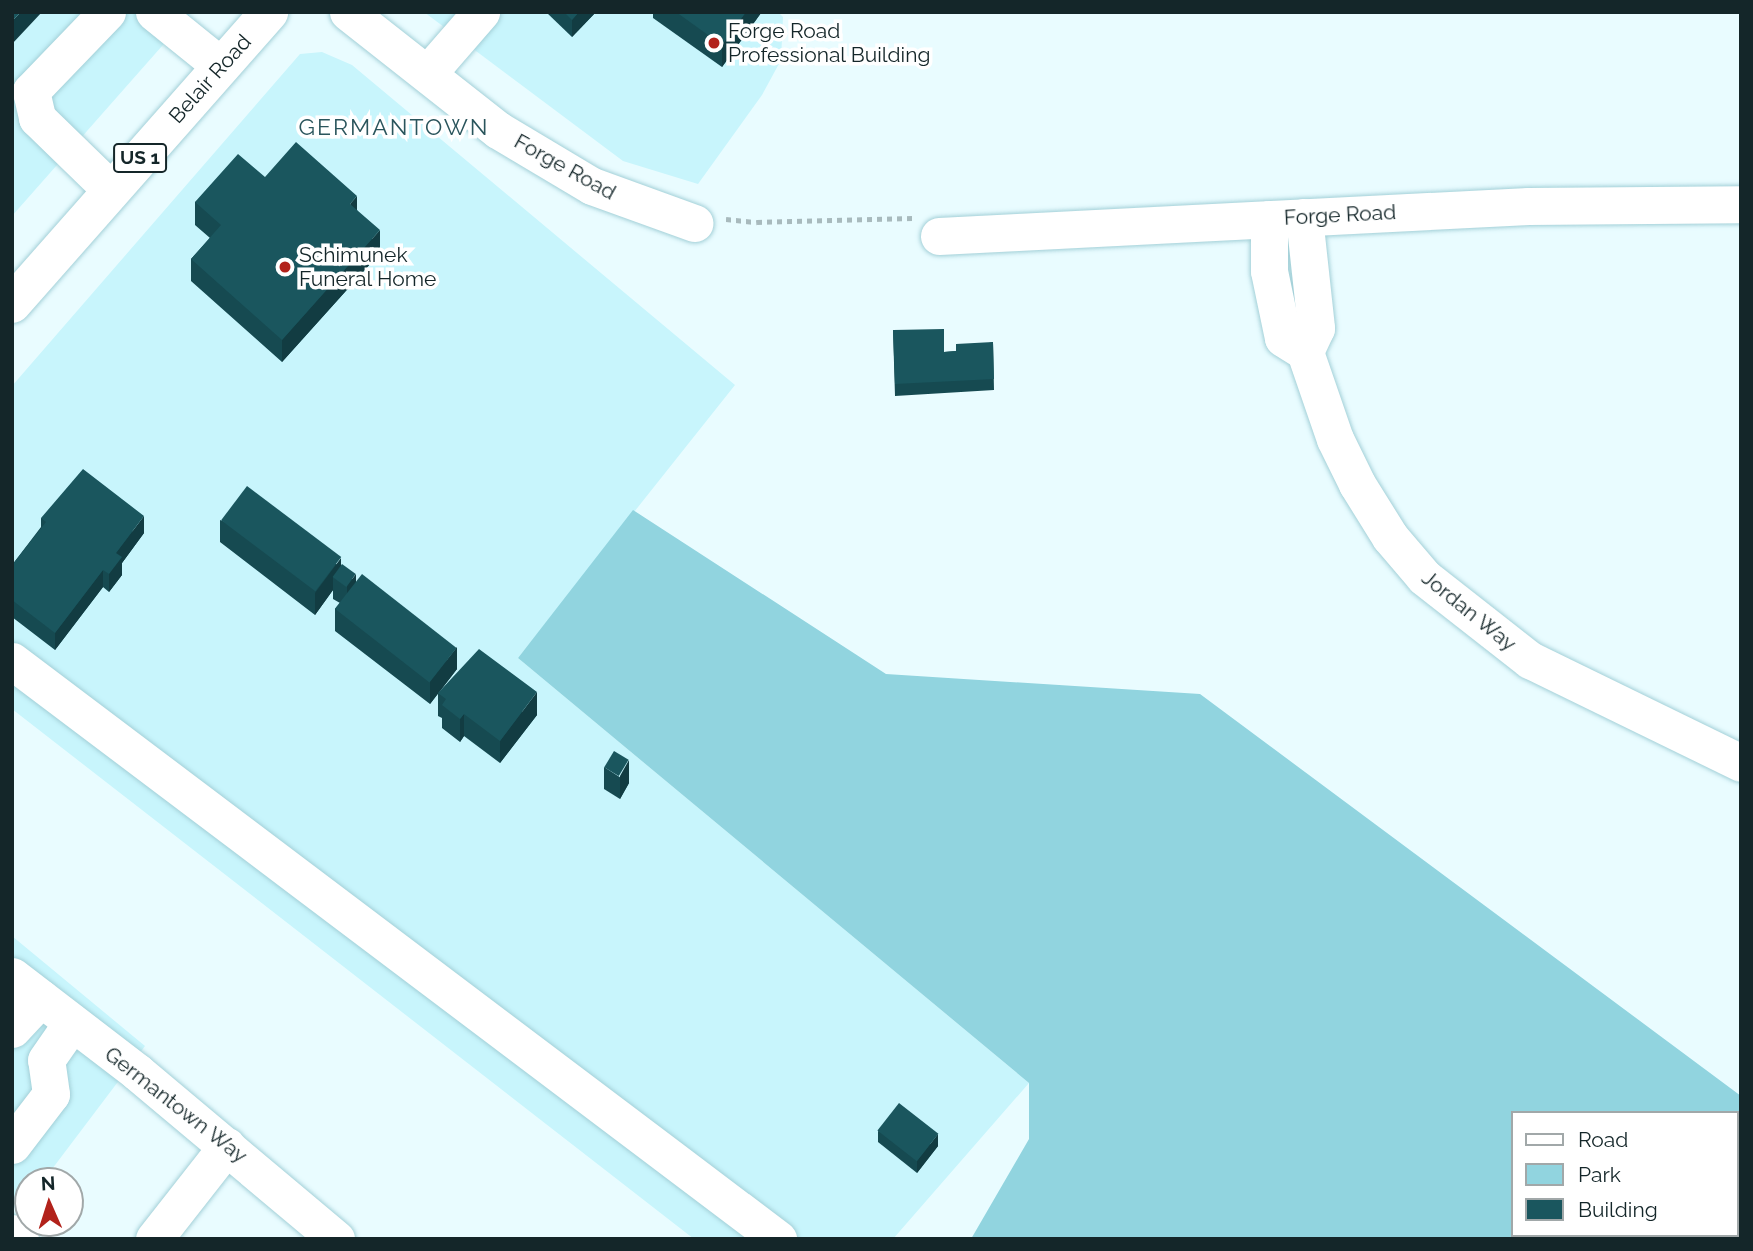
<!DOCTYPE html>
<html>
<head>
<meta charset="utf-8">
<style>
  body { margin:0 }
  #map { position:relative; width:1753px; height:1251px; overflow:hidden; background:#e9fcff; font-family:Raleway,sans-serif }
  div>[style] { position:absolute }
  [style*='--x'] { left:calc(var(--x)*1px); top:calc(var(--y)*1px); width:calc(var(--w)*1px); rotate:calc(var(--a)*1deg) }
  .built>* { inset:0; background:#c8f5fc }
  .green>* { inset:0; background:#91d4df }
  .path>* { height:4.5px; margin-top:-2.25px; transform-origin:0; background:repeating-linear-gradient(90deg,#a8babd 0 5px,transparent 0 10px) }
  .roads { filter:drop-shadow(0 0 2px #a3d0d8) drop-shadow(0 0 2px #a3d0d8) }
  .minor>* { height:37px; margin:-18.5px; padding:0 18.5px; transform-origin:18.5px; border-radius:18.5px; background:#fff }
  .highway>* { height:38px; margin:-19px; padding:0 19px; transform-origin:19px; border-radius:19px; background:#fff }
  .wall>* { inset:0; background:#164a51 }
  .shaded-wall>* { inset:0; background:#123c42 }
  .building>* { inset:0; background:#1a565e; transform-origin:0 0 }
  .dots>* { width:19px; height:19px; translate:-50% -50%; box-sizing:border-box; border:4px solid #fff; border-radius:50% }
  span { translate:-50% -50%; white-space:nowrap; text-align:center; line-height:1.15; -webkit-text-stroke:7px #fff; paint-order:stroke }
  .shield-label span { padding:2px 5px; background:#fff; border:2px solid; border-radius:5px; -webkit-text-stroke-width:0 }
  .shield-label { font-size:19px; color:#142629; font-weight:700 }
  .poi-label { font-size:21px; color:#142629 }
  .left { translate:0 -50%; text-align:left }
  .street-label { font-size:21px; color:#142629 }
  .neighbourhood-label { font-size:23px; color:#2a555c; letter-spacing:2px }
  .frame { position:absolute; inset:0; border:14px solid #142629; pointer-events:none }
  .legend { position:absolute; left:1511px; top:1111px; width:228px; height:126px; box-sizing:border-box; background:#fff; border:2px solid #a1a8a9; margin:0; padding:9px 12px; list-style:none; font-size:21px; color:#142629 }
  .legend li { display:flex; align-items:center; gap:14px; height:35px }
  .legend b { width:35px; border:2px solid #a1a8a9 }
  .north { position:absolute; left:14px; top:1167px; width:70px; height:70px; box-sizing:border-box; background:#fff; border:2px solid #a1a8a9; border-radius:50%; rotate:357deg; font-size:19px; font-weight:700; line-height:28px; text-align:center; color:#142629 }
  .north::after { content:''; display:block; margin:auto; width:24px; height:32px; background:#b2221b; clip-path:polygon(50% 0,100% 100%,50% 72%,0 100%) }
</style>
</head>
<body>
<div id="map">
  <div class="built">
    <i style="clip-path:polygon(12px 12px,192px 12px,12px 216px)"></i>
    <i style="clip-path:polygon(424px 12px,778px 12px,783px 17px,781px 60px,762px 95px,698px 184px,623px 161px)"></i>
    <i style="clip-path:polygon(322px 52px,352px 65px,735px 385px,518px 658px,1029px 1083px,893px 1239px,694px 1239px,12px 709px,12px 386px,300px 54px)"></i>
    <i style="clip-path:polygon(12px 936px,145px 1046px,43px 1181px,28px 1181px,28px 1200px,20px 1211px,12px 1206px)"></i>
  </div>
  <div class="green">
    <i style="clip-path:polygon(evenodd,633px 510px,886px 674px,1200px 694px,1741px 1096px,1741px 1239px,971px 1239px,1029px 1139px,1029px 1083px,518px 658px,633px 510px,1513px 1113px,1737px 1113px,1737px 1235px,1513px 1235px,1513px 1113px)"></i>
  </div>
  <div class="path">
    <i style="--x:726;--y:219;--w:31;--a:6"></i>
    <i style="--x:757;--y:222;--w:156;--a:-1.5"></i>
  </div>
  <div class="roads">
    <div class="minor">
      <i style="--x:107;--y:12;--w:110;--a:133.9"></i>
      <i style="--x:31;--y:91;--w:28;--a:77"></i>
      <i style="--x:37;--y:118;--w:103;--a:44.2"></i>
      <i style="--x:154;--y:12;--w:86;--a:38.9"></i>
      <i style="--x:348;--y:12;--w:191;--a:38.2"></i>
      <i style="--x:498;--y:130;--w:109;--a:30.8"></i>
      <i style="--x:592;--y:186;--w:109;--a:19.9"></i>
      <i style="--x:428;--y:73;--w:81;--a:-49"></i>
      <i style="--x:1304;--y:217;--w:112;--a:83.8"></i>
      <i style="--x:1316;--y:328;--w:26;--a:115"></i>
      <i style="--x:1269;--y:219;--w:52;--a:90"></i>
      <i style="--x:1269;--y:271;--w:68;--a:78.2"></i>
      <i style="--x:1283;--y:338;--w:26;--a:32"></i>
      <i style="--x:1305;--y:352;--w:92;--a:71"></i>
      <i style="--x:1335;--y:439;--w:50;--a:63.9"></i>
      <i style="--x:1357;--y:484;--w:62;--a:58.1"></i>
      <i style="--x:1390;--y:537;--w:52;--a:49.6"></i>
      <i style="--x:1424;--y:577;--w:135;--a:38.1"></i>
      <i style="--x:1530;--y:660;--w:235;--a:26"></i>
      <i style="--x:939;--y:236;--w:590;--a:-2.92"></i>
      <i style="--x:1528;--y:206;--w:213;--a:-0.5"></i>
      <i style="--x:12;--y:661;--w:960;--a:37.04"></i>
      <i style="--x:12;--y:976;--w:158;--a:37.5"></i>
      <i style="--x:137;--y:1072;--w:260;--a:40"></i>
      <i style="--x:12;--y:1029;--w:42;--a:-46.9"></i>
      <i style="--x:12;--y:1145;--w:64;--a:-52.6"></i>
      <i style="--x:51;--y:1094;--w:34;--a:-98"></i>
      <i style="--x:46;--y:1060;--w:44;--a:-55.2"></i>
      <i style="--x:12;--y:1233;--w:10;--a:37"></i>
      <i style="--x:154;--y:1239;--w:118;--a:-51.9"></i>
    </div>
    <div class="highway">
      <i style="--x:12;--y:304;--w:389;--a:-48.6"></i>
    </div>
  </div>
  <div class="wall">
    <i style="clip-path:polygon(546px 12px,596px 12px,572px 37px)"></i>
    <i style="clip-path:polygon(653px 12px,761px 12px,761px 13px,722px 67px,653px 18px)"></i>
    <i style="clip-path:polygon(265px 177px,357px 210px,380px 253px,282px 362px,191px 281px,191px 259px,210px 238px,195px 225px,195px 202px)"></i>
    <i style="clip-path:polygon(893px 330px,944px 352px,956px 351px,993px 342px,994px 390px,895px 396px)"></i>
    <i style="clip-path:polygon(41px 518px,144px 533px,122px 563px,122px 575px,109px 592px,103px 587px,55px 650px,12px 617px,12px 565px,41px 527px)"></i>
    <i style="clip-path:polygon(220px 520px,341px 566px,356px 583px,457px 669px,430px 704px,335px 631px,335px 609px,340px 603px,333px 599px,333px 590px,315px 615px,220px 542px)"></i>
    <i style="clip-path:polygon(438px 693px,537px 715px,500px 763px,464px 736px,460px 742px,442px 728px,442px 718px,438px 716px)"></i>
    <i style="clip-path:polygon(604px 767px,629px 783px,620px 799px,604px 789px)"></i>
    <i style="clip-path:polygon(878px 1131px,938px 1146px,917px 1173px,878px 1142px)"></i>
  </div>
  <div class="shaded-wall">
    <i style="clip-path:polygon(21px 12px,42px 12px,12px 44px,12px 21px)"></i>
    <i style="clip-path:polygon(579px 12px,596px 12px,572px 37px,572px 20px)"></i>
    <i style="clip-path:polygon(746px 12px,761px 13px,722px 67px,722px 45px)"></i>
    <i style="clip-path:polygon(357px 196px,357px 218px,350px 204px)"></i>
    <i style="clip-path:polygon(380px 230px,380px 253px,282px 362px,282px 340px)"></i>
    <i style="clip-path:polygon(144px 516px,144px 533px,122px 563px,122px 575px,109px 592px,109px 574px,116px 553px)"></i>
    <i style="clip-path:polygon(341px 558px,341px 580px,333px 577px,333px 590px,315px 615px,315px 593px)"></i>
    <i style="clip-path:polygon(103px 570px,103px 587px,55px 650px,55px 633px)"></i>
    <i style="clip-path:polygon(356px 574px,356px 596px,347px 609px,347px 586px)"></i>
    <i style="clip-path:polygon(457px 647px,457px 669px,430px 704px,430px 681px)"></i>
    <i style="clip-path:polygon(537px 692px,537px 715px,500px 763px,500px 741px)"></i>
    <i style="clip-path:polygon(464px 714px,464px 736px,460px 742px,460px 719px)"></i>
    <i style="clip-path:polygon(629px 760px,629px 783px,620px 799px,620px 776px)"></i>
    <i style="clip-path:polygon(938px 1134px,938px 1146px,917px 1173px,917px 1161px)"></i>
  </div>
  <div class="building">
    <i style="clip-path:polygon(12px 12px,21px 12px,12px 21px)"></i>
    <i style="clip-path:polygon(564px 12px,579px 12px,572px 20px)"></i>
    <i style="clip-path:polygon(676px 12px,746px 12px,722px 45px)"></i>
    <i style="clip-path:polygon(296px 142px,357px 196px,350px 204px,380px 230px,282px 340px,191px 259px,221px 225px,195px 202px,238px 154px,265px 177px)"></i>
    <i style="clip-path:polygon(944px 329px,944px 352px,956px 351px,956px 344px,993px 342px,994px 379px,895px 384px,893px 330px)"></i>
    <i style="clip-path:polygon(83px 469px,144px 516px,116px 553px,122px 557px,109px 574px,103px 570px,55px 633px,12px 600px,12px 565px,46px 522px,41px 518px)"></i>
    <i style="left:247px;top:486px;width:118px;height:43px;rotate:37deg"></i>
    <i style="left:342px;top:564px;width:17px;height:16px;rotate:36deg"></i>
    <i style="left:362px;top:574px;width:120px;height:44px;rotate:38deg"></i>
    <i style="clip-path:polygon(479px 649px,537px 692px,500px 741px,464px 714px,460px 719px,442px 705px,446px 699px,438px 693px)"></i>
    <i style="left:614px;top:751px;width:17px;height:19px;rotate:31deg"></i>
    <i style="left:899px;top:1103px;width:50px;height:35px;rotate:38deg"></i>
  </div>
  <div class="dots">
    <i style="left:714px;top:43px;background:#b2221b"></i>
    <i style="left:285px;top:267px;background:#b2221b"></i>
  </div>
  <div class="shield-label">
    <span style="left:140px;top:158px">US 1</span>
  </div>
  <div class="poi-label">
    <span class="left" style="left:728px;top:43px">Forge Road<br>Professional Building</span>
    <span class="left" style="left:299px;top:267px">Schimunek<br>Funeral Home</span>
  </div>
  <div class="street-label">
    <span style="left:210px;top:79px;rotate:-48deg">Belair Road</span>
    <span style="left:565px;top:167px;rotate:29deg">Forge Road</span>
    <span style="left:1340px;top:215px;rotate:-3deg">Forge Road</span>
    <span style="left:1469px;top:611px;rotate:39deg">Jordan Way</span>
    <span style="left:176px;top:1105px;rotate:38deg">Germantown Way</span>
  </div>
  <div class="neighbourhood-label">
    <span style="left:394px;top:127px">GERMANTOWN</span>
  </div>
  <div class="frame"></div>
  <ul class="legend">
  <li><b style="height:9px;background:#fff"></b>Road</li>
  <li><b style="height:19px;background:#91d4df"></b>Park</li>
  <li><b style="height:19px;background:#1a565e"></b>Building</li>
  </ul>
  <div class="north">N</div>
</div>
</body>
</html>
